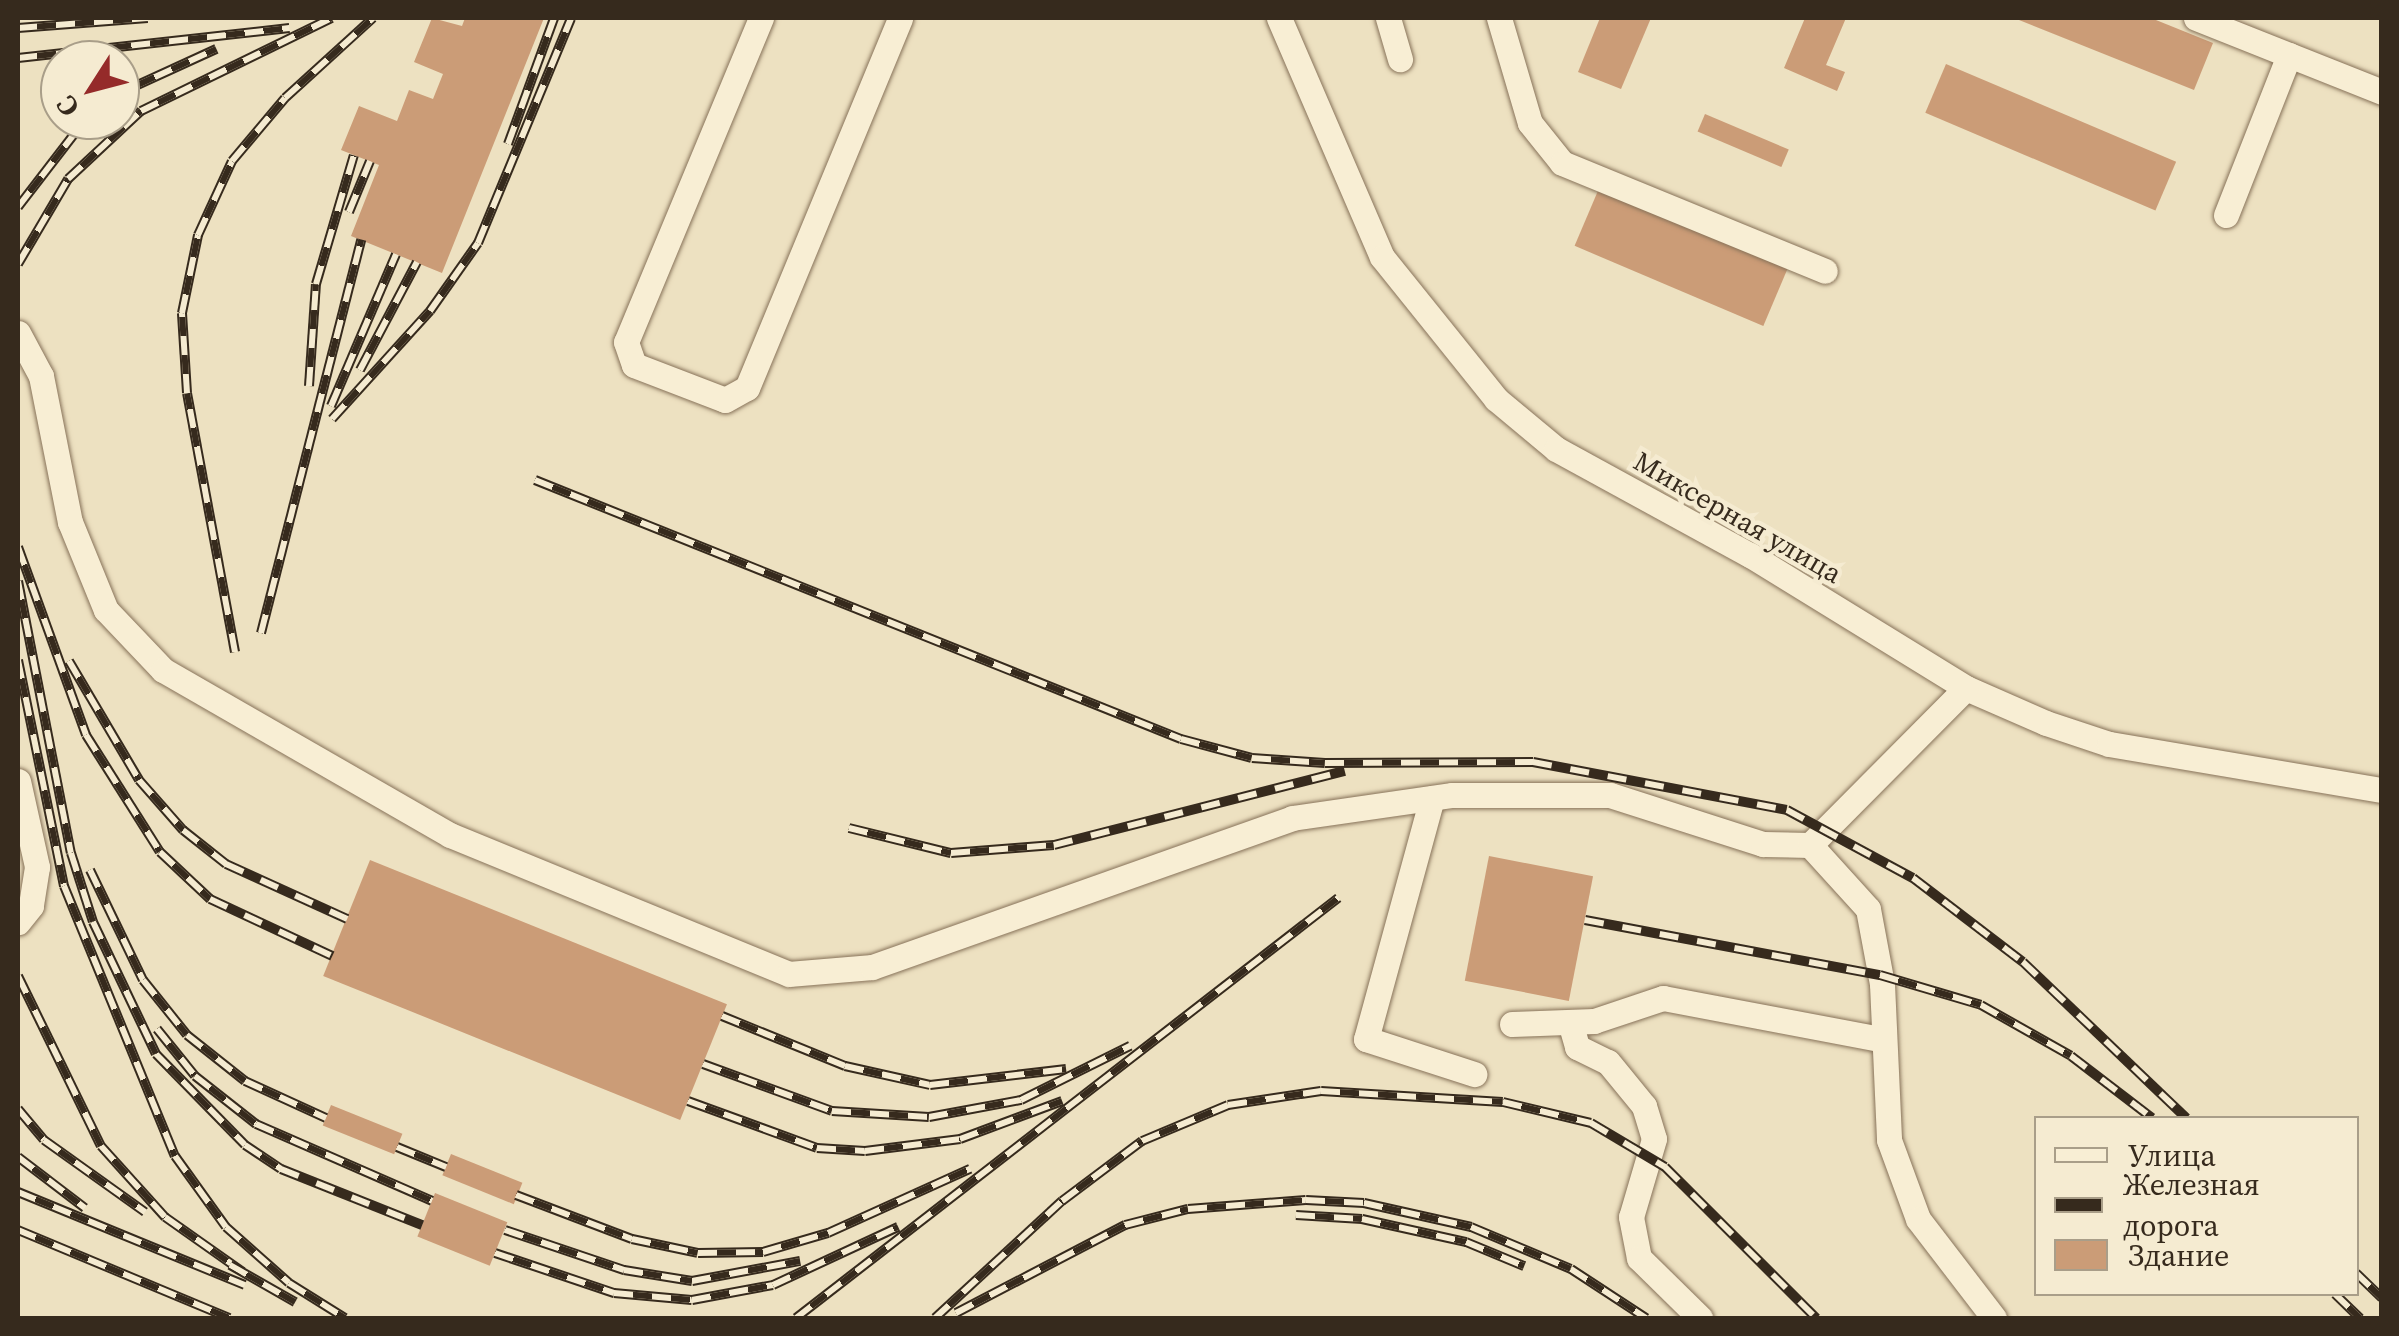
<!DOCTYPE html>
<html>
<head>
<meta charset="utf-8">
<style>
  body { margin:0 }
  #map { position:relative; width:2399px; height:1336px; overflow:hidden; background:#ede1c1; font-family:"Source Serif 4",serif }
  div>[style] { position:absolute }
  [style*='--x'] { left:calc(var(--x)*1px); top:calc(var(--y)*1px); width:calc(var(--w)*1px); rotate:calc(var(--a)*1deg) }
  .building>* { inset:0; background:#cb9c77; transform-origin:0 0 }
  .roads { filter:drop-shadow(0 0 2px #877259) drop-shadow(0 0 2px #877259) }
  .minor>* { height:25px; margin:-12.5px; padding:0 12.5px; transform-origin:12.5px; border-radius:12.5px; background:#f8eed4 }
  .rail>* { height:10px; margin-top:-5px; transform-origin:0; background:repeating-linear-gradient(90deg,#f5ebd1 0 19px,#362a1d 0 38px); box-sizing:border-box; border-block:2px solid #362a1d }
  span { translate:-50% -50%; white-space:nowrap; text-align:center; line-height:1.15; -webkit-text-stroke:9px #f5ebd1; paint-order:stroke }
  .street-label { font-size:28px; color:#362a1d }
  .frame { position:absolute; inset:0; border:20px solid #362a1d; pointer-events:none }
  .legend { position:absolute; left:2034px; top:1116px; width:325px; height:180px; box-sizing:border-box; background:#f5ebd1; border:2px solid #a99e89; margin:0; padding:12px 18px; list-style:none; font-size:30px; color:#362a1d }
  .legend li { display:flex; align-items:center; gap:20px; height:50px }
  .legend b { width:50px; border:2px solid #a99e89 }
  .north { position:absolute; left:40px; top:40px; width:100px; height:100px; box-sizing:border-box; background:#f5ebd1; border:2px solid #a99e89; border-radius:50%; rotate:234deg; font-size:28px; font-weight:700; line-height:40px; text-align:center; color:#362a1d }
  .north::after { content:''; display:block; margin:auto; width:35px; height:45px; background:#952b2a; clip-path:polygon(50% 0,100% 100%,50% 72%,0 100%) }
</style>
</head>
<body>
<div id="map">
  <div class="building">
    <i style="clip-path:polygon(432px 18px,462px 26px,465px 18px,544px 18px,442px 273px,351px 236px,379px 165px,341px 150px,359px 106px,397px 121px,409px 90px,433px 99px,443px 74px,414px 62px)"></i>
    <i style="clip-path:polygon(1600px 18px,1651px 18px,1621px 89px,1578px 72px)"></i>
    <i style="clip-path:polygon(1805px 18px,1846px 18px,1826px 65px,1845px 72px,1837px 91px,1784px 68px)"></i>
    <i style="clip-path:polygon(2014px 18px,2151px 18px,2213px 43px,2194px 90px)"></i>
    <i style="left:1946px;top:64px;width:250px;height:53px;rotate:23deg"></i>
    <i style="left:1705px;top:114px;width:91px;height:19px;rotate:23deg"></i>
    <i style="left:1600px;top:186px;width:205px;height:65px;rotate:23deg"></i>
    <i style="left:1489px;top:856px;width:106px;height:127px;rotate:11deg"></i>
    <i style="left:370px;top:860px;width:385px;height:125px;rotate:22deg"></i>
    <i style="left:331px;top:1105px;width:77px;height:22px;rotate:22deg"></i>
    <i style="left:451px;top:1154px;width:77px;height:23px;rotate:22deg"></i>
    <i style="left:435px;top:1193px;width:78px;height:47px;rotate:22deg"></i>
  </div>
  <div class="roads">
    <div class="minor">
      <i style="--x:761;--y:18;--w:351;--a:112.6"></i>
      <i style="--x:626;--y:342;--w:24;--a:71"></i>
      <i style="--x:634;--y:365;--w:97;--a:21"></i>
      <i style="--x:725;--y:400;--w:25;--a:-29"></i>
      <i style="--x:747;--y:388;--w:400;--a:-67.5"></i>
      <i style="--x:1279;--y:18;--w:260;--a:66.7"></i>
      <i style="--x:1382;--y:257;--w:182;--a:51.2"></i>
      <i style="--x:1496;--y:399;--w:78;--a:39.8"></i>
      <i style="--x:1556;--y:449;--w:221;--a:28.7"></i>
      <i style="--x:1750;--y:555;--w:254;--a:31.6"></i>
      <i style="--x:1966;--y:688;--w:87;--a:23.6"></i>
      <i style="--x:2046;--y:723;--w:66;--a:18.4"></i>
      <i style="--x:2109;--y:744;--w:277;--a:9.6"></i>
      <i style="--x:1388;--y:18;--w:43;--a:73.7"></i>
      <i style="--x:1499;--y:18;--w:109;--a:73.6"></i>
      <i style="--x:1530;--y:123;--w:51;--a:51.3"></i>
      <i style="--x:1562;--y:163;--w:284;--a:22.3"></i>
      <i style="--x:2196;--y:18;--w:200;--a:21.7"></i>
      <i style="--x:2226;--y:215;--w:172;--a:-68.5"></i>
      <i style="--x:18;--y:333;--w:49;--a:61.9"></i>
      <i style="--x:41;--y:376;--w:149;--a:78.8"></i>
      <i style="--x:70;--y:522;--w:95;--a:67.8"></i>
      <i style="--x:106;--y:610;--w:83;--a:46.5"></i>
      <i style="--x:163;--y:670;--w:331;--a:29.9"></i>
      <i style="--x:450;--y:835;--w:366;--a:22.3"></i>
      <i style="--x:789;--y:974;--w:83;--a:-4.8"></i>
      <i style="--x:872;--y:967;--w:446;--a:-19.5"></i>
      <i style="--x:1292;--y:818;--w:162;--a:-8.2"></i>
      <i style="--x:1452;--y:795;--w:158;--a:0"></i>
      <i style="--x:1610;--y:795;--w:161;--a:17.8"></i>
      <i style="--x:1763;--y:844;--w:47;--a:1.2"></i>
      <i style="--x:1810;--y:845;--w:221;--a:-45.2"></i>
      <i style="--x:18;--y:781;--w:88;--a:77.5"></i>
      <i style="--x:37;--y:867;--w:39;--a:99"></i>
      <i style="--x:31;--y:906;--w:21;--a:129"></i>
      <i style="--x:1432;--y:798;--w:250;--a:105.3"></i>
      <i style="--x:1366;--y:1039;--w:114;--a:18"></i>
      <i style="--x:1810;--y:845;--w:86;--a:47.8"></i>
      <i style="--x:1868;--y:909;--w:76;--a:79.4"></i>
      <i style="--x:1882;--y:984;--w:156;--a:87.4"></i>
      <i style="--x:1889;--y:1140;--w:84;--a:69.8"></i>
      <i style="--x:1918;--y:1219;--w:125;--a:52.5"></i>
      <i style="--x:1570;--y:1022;--w:26;--a:74"></i>
      <i style="--x:1577;--y:1047;--w:34;--a:26"></i>
      <i style="--x:1608;--y:1062;--w:57;--a:50.7"></i>
      <i style="--x:1644;--y:1106;--w:34;--a:73"></i>
      <i style="--x:1654;--y:1139;--w:81;--a:106.4"></i>
      <i style="--x:1631;--y:1217;--w:42;--a:79"></i>
      <i style="--x:1639;--y:1258;--w:86;--a:44.5"></i>
      <i style="--x:1512;--y:1024;--w:82;--a:-2.1"></i>
      <i style="--x:1594;--y:1021;--w:73;--a:-18.4"></i>
      <i style="--x:1663;--y:998;--w:220;--a:10.7"></i>
    </div>
  </div>
  <div class="rail">
    <i style="--x:18;--y:28;--w:130;--a:-4.4"></i>
    <i style="--x:18;--y:58;--w:273;--a:-6.3"></i>
    <i style="--x:120;--y:93;--w:106;--a:-24.6"></i>
    <i style="--x:508;--y:144;--w:134;--a:-69.9"></i>
    <i style="--x:18;--y:207;--w:110;--a:-52.4"></i>
    <i style="--x:349;--y:212;--w:55;--a:-67.6"></i>
    <i style="--x:18;--y:264;--w:99;--a:-59.5"></i>
    <i style="--x:68;--y:179;--w:100;--a:-43"></i>
    <i style="--x:141;--y:111;--w:212;--a:-26"></i>
    <i style="--x:360;--y:370;--w:122;--a:-62.2"></i>
    <i style="--x:309;--y:386;--w:102;--a:-86.1"></i>
    <i style="--x:316;--y:284;--w:134;--a:-73.6"></i>
    <i style="--x:331;--y:406;--w:165;--a:-66.8"></i>
    <i style="--x:332;--y:419;--w:146;--a:-47.8"></i>
    <i style="--x:430;--y:311;--w:83;--a:-54.8"></i>
    <i style="--x:478;--y:243;--w:243;--a:-67.5"></i>
    <i style="--x:535;--y:480;--w:696;--a:21.85"></i>
    <i style="--x:1181;--y:739;--w:73;--a:15"></i>
    <i style="--x:1252;--y:758;--w:73;--a:3.9"></i>
    <i style="--x:1325;--y:763;--w:208;--a:-0.3"></i>
    <i style="--x:1533;--y:762;--w:258;--a:10.7"></i>
    <i style="--x:1787;--y:810;--w:143;--a:28.4"></i>
    <i style="--x:1913;--y:878;--w:138;--a:37.4"></i>
    <i style="--x:2023;--y:962;--w:226;--a:43.7"></i>
    <i style="--x:18;--y:547;--w:200;--a:70.1"></i>
    <i style="--x:86;--y:735;--w:138;--a:57.7"></i>
    <i style="--x:160;--y:852;--w:69;--a:43.2"></i>
    <i style="--x:210;--y:899;--w:135;--a:25"></i>
    <i style="--x:18;--y:581;--w:277;--a:79"></i>
    <i style="--x:71;--y:853;--w:72;--a:72.3"></i>
    <i style="--x:93;--y:922;--w:146;--a:64.5"></i>
    <i style="--x:156;--y:1054;--w:127;--a:45.6"></i>
    <i style="--x:245;--y:1145;--w:43;--a:33.7"></i>
    <i style="--x:281;--y:1169;--w:152;--a:21.7"></i>
    <i style="--x:261;--y:633;--w:406;--a:-75.7"></i>
    <i style="--x:235;--y:652;--w:263;--a:-100.5"></i>
    <i style="--x:187;--y:393;--w:80;--a:-93.6"></i>
    <i style="--x:182;--y:313;--w:80;--a:-78.4"></i>
    <i style="--x:198;--y:235;--w:81;--a:-65.3"></i>
    <i style="--x:232;--y:161;--w:82;--a:-49.9"></i>
    <i style="--x:285;--y:98;--w:119;--a:-42.3"></i>
    <i style="--x:18;--y:660;--w:231;--a:78.5"></i>
    <i style="--x:64;--y:886;--w:292;--a:67.7"></i>
    <i style="--x:175;--y:1156;--w:87;--a:54.3"></i>
    <i style="--x:226;--y:1227;--w:84;--a:41.6"></i>
    <i style="--x:289;--y:1283;--w:66;--a:32"></i>
    <i style="--x:69;--y:661;--w:138;--a:59.5"></i>
    <i style="--x:139;--y:780;--w:67;--a:48.7"></i>
    <i style="--x:183;--y:830;--w:55;--a:38.3"></i>
    <i style="--x:226;--y:864;--w:133;--a:24.4"></i>
    <i style="--x:849;--y:828;--w:105;--a:13.8"></i>
    <i style="--x:951;--y:853;--w:103;--a:-4.4"></i>
    <i style="--x:1054;--y:845;--w:300;--a:-14.3"></i>
    <i style="--x:90;--y:870;--w:122;--a:64.3"></i>
    <i style="--x:143;--y:980;--w:70;--a:51.3"></i>
    <i style="--x:187;--y:1035;--w:74;--a:38.4"></i>
    <i style="--x:245;--y:1081;--w:89;--a:24.6"></i>
    <i style="--x:1585;--y:920;--w:300;--a:10.6"></i>
    <i style="--x:1880;--y:975;--w:105;--a:16.5"></i>
    <i style="--x:1981;--y:1005;--w:103;--a:29.5"></i>
    <i style="--x:2071;--y:1056;--w:102;--a:37.4"></i>
    <i style="--x:18;--y:976;--w:189;--a:64"></i>
    <i style="--x:101;--y:1146;--w:96;--a:48"></i>
    <i style="--x:165;--y:1217;--w:95;--a:35.2"></i>
    <i style="--x:722;--y:1016;--w:133;--a:22.1"></i>
    <i style="--x:845;--y:1066;--w:87;--a:12.6"></i>
    <i style="--x:930;--y:1085;--w:137;--a:-6.7"></i>
    <i style="--x:157;--y:1029;--w:60;--a:51"></i>
    <i style="--x:195;--y:1076;--w:78;--a:38.2"></i>
    <i style="--x:256;--y:1124;--w:192;--a:23.6"></i>
    <i style="--x:703;--y:1064;--w:137;--a:20"></i>
    <i style="--x:832;--y:1111;--w:97;--a:3.5"></i>
    <i style="--x:929;--y:1117;--w:94;--a:-10.5"></i>
    <i style="--x:1021;--y:1100;--w:122;--a:-26.4"></i>
    <i style="--x:688;--y:1101;--w:137;--a:20"></i>
    <i style="--x:817;--y:1148;--w:48;--a:3.6"></i>
    <i style="--x:865;--y:1151;--w:96;--a:-7.2"></i>
    <i style="--x:960;--y:1139;--w:109;--a:-20.4"></i>
    <i style="--x:18;--y:1109;--w:40;--a:50"></i>
    <i style="--x:44;--y:1140;--w:124;--a:35.5"></i>
    <i style="--x:397;--y:1147;--w:53;--a:22.2"></i>
    <i style="--x:18;--y:1157;--w:84;--a:37.3"></i>
    <i style="--x:18;--y:1192;--w:245;--a:22.3"></i>
    <i style="--x:516;--y:1195;--w:124;--a:20.8"></i>
    <i style="--x:632;--y:1239;--w:67;--a:12"></i>
    <i style="--x:698;--y:1253;--w:65;--a:-0.9"></i>
    <i style="--x:763;--y:1252;--w:68;--a:-16.3"></i>
    <i style="--x:828;--y:1233;--w:156;--a:-24.3"></i>
    <i style="--x:1296;--y:1215;--w:66;--a:3.5"></i>
    <i style="--x:1362;--y:1219;--w:107;--a:12.5"></i>
    <i style="--x:1466;--y:1242;--w:63;--a:22.5"></i>
    <i style="--x:18;--y:1230;--w:229;--a:22.6"></i>
    <i style="--x:505;--y:1230;--w:126;--a:18.6"></i>
    <i style="--x:624;--y:1270;--w:69;--a:9.2"></i>
    <i style="--x:692;--y:1281;--w:110;--a:-10.5"></i>
    <i style="--x:495;--y:1253;--w:126;--a:18.6"></i>
    <i style="--x:614;--y:1293;--w:78;--a:5.1"></i>
    <i style="--x:692;--y:1300;--w:82;--a:-10.5"></i>
    <i style="--x:773;--y:1285;--w:138;--a:-24.9"></i>
    <i style="--x:230;--y:1265;--w:75;--a:29.6"></i>
    <i style="--x:2356;--y:1273;--w:36;--a:44"></i>
    <i style="--x:2335;--y:1294;--w:35;--a:44"></i>
    <i style="--x:956;--y:1313;--w:191;--a:-27.5"></i>
    <i style="--x:1125;--y:1225;--w:65;--a:-14.3"></i>
    <i style="--x:1188;--y:1209;--w:118;--a:-4.4"></i>
    <i style="--x:1306;--y:1200;--w:58;--a:3"></i>
    <i style="--x:1364;--y:1203;--w:110;--a:12.6"></i>
    <i style="--x:1471;--y:1227;--w:108;--a:22.8"></i>
    <i style="--x:1571;--y:1269;--w:90;--a:33.2"></i>
    <i style="--x:796;--y:1318;--w:686;--a:-37.77"></i>
    <i style="--x:935;--y:1318;--w:173;--a:-42.7"></i>
    <i style="--x:1062;--y:1201;--w:100;--a:-36.9"></i>
    <i style="--x:1142;--y:1141;--w:93;--a:-22.7"></i>
    <i style="--x:1228;--y:1105;--w:94;--a:-8.6"></i>
    <i style="--x:1321;--y:1091;--w:182;--a:3.5"></i>
    <i style="--x:1503;--y:1102;--w:90;--a:13.4"></i>
    <i style="--x:1591;--y:1123;--w:86;--a:30.7"></i>
    <i style="--x:1665;--y:1167;--w:214;--a:45"></i>
  </div>
  <div class="street-label">
    <span style="left:1738px;top:517px;rotate:30deg">Миксерная улица</span>
  </div>
  <div class="frame"></div>
  <ul class="legend">
  <li><b style="height:12px;background:#f8eed4"></b>Улица</li>
  <li><b style="height:12px;background:#362a1d"></b>Железная дорога</li>
  <li><b style="height:28px;background:#cb9c77"></b>Здание</li>
  </ul>
  <div class="north">С</div>
</div>
</body>
</html>
